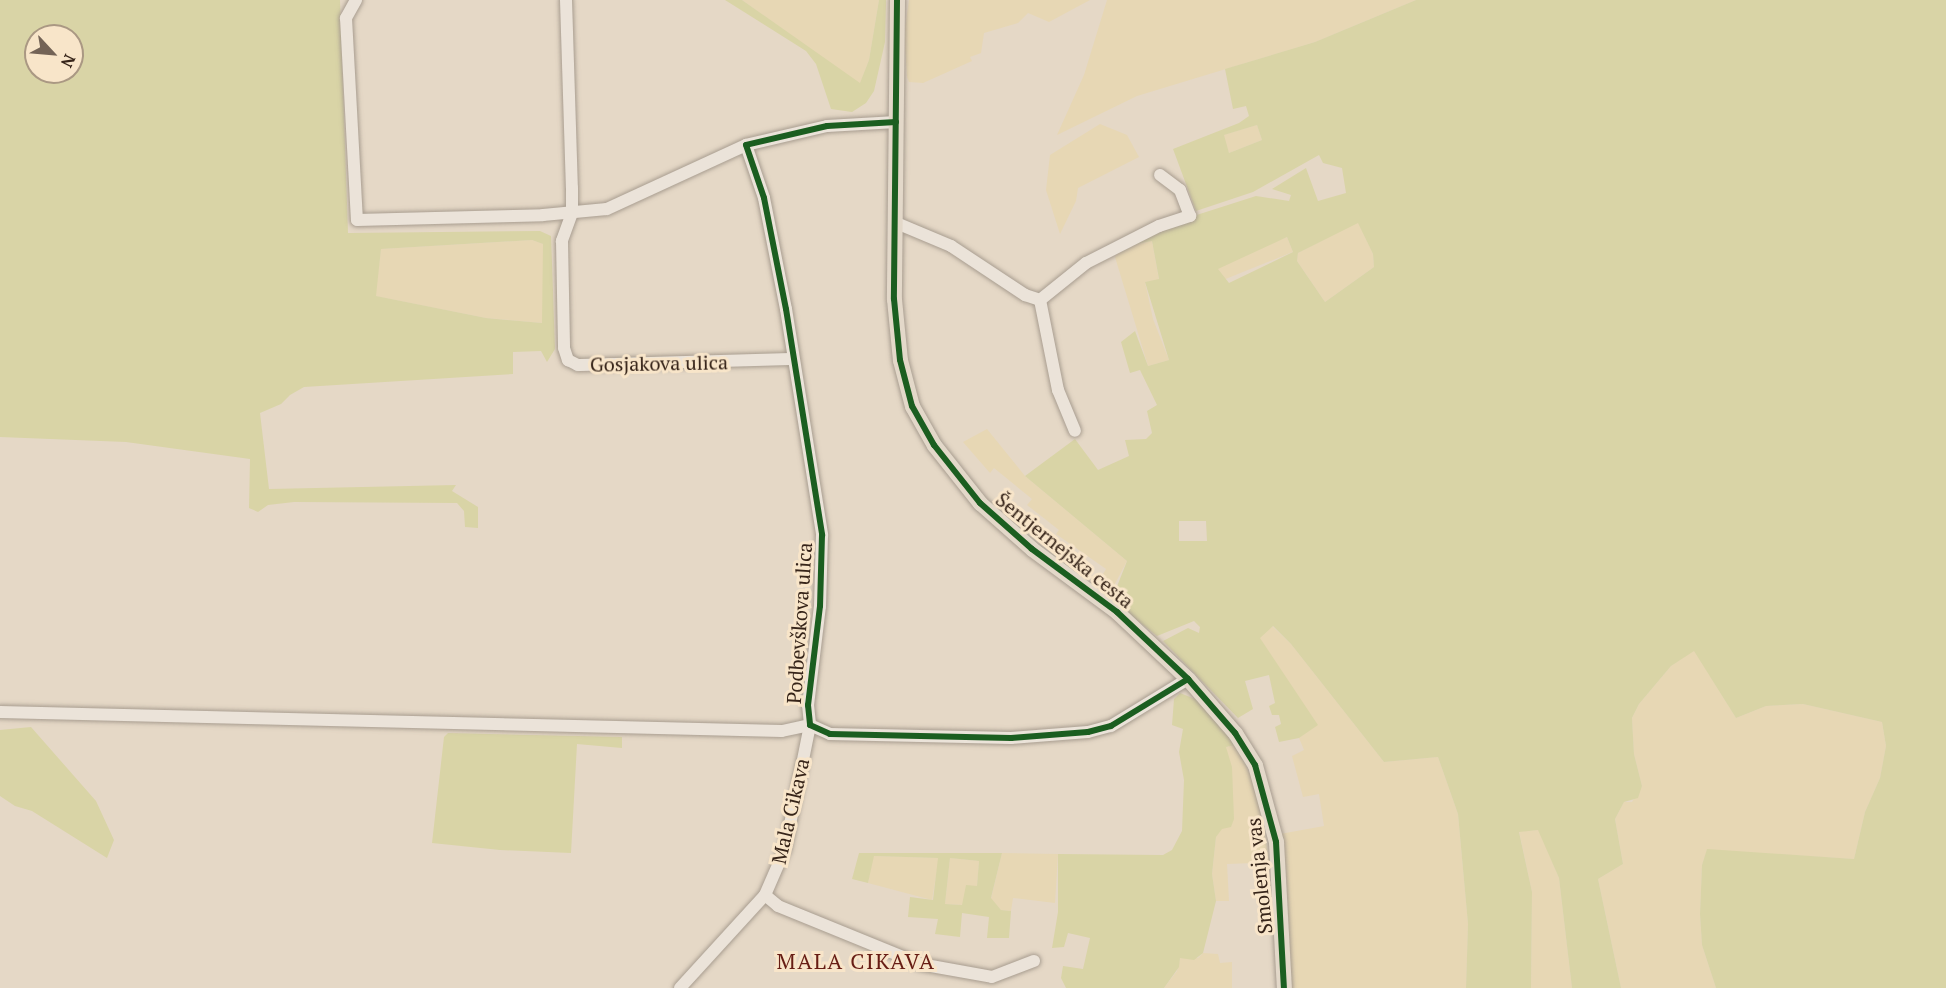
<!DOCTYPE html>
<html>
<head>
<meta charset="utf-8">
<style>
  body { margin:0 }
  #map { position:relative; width:1946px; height:988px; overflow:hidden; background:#e5d8c6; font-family:"PT Serif",serif }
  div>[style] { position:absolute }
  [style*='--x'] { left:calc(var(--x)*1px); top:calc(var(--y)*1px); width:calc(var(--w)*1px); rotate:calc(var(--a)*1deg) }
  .farmland>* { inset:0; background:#e7d7b4; transform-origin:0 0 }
  .green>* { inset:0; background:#d9d4a6 }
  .roads { filter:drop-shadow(0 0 2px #a89d90) drop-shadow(0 0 2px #a89d90) }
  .minor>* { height:12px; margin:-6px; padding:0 6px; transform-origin:6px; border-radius:6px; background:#ebe3d9 }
  .major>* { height:15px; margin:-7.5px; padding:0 7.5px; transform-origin:7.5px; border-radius:7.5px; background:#e3d8c9 }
  .cycleway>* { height:6px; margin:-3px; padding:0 3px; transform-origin:3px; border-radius:3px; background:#1b5e20 }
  span { translate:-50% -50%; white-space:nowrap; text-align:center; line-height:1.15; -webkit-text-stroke:6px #f8e5c9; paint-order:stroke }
  .street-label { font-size:20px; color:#362419 }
  .quarter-label { font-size:22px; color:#671d14; letter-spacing:1.5px }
  .north { position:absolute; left:24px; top:24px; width:60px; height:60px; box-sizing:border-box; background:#f8e5c9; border:2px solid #aa9883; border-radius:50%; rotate:116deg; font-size:16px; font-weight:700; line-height:24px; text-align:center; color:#362419 }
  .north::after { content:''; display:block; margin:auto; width:21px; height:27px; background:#736356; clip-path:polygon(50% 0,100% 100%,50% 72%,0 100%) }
</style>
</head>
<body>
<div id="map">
  <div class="farmland">
    <i style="clip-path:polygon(742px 0,879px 0,869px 60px,860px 84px)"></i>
    <i style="clip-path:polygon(909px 0,1090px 0,1049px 22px,1028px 13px,1018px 23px,984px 33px,981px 53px,970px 57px,972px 61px,923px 83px,909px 82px,907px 77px,904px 33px)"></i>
    <i style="clip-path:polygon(1107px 0,1416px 0,1315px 42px,1137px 96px,1057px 135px,1084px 75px)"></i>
    <i style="clip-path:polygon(1100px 124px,1127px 135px,1139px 157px,1078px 188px,1076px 201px,1060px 234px,1046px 190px,1050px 155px)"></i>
    <i style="clip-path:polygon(1257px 125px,1262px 140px,1229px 153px,1223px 135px)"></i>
    <i style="clip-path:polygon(1358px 222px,1373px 254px,1374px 267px,1325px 302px,1297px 261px,1298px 253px)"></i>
    <i style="left:1287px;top:237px;width:16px;height:76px;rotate:68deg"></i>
    <i style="clip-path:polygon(532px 240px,543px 244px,543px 323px,486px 318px,375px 296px,381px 249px)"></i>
    <i style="clip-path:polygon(1152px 241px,1159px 280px,1145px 282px,1153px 319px,1169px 360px,1148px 366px,1115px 257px,1123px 246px)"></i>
    <i style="clip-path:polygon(987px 429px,1025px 476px,1127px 561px,1108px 597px,1095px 588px,1106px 569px,1056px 534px,1059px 530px,1027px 505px,1032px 499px,994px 468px,990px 473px,963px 442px)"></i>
    <i style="clip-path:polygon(1272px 626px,1291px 644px,1384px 762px,1438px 757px,1458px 814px,1468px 924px,1466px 988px,1291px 988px,1286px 868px,1280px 834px,1324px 826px,1319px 794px,1303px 797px,1292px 756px,1304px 750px,1299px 738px,1309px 729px,1259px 637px)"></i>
    <i style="clip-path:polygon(1694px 650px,1736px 718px,1766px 706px,1803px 704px,1882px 722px,1886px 746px,1880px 778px,1865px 812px,1854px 859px,1707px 850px,1702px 865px,1700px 914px,1702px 945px,1716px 988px,1621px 988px,1598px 879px,1623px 864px,1615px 819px,1624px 802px,1632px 802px,1642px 786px,1634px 754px,1632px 718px,1639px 704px,1671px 666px)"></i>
    <i style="clip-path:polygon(1235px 745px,1256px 786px,1271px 870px,1257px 872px,1254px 863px,1227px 864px,1229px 901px,1216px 901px,1212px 874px,1216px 837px,1233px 799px,1226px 747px)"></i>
    <i style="clip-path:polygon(1539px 830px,1559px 878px,1572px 988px,1531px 988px,1532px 892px,1519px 831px)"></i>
    <i style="clip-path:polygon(1002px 853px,1058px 854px,1055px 903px,1013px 898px,1011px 911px,1001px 910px,991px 899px)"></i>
    <i style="clip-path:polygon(873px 856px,939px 858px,932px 900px,868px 883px)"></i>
    <i style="clip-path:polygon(950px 858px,979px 861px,977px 886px,963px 905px,945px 904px)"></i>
    <i style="clip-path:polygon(1203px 953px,1218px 954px,1220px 963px,1232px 962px,1232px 988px,1164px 988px,1177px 971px,1180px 958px,1198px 958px)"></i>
  </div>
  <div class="green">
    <i style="clip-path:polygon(evenodd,0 0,340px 0,348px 233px,540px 231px,551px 236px,555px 349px,547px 362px,541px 351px,513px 352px,513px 374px,304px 387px,290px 395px,281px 404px,260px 413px,269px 489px,456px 485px,452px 491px,478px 507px,478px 528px,465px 527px,464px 511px,457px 503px,294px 502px,268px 505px,258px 512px,249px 508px,250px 459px,126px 442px,0 437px,0 0,36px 36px,72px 36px,72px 72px,36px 72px,36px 36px,0 0,532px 240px,543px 244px,542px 323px,486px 318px,376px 296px,381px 249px,532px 240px)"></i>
    <i style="clip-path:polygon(725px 0,742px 0,860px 83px,869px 60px,879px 0,886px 0,885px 42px,874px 91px,866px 103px,852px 112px,831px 109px,816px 64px,806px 51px)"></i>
    <i style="clip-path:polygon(evenodd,1416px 0,1946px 0,1946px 988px,1716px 988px,1702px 945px,1700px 914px,1702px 865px,1707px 849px,1854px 859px,1865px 812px,1880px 778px,1886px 746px,1882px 722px,1803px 704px,1766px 706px,1736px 718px,1694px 651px,1671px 666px,1639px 704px,1632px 718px,1634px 754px,1642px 786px,1638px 798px,1624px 802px,1615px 819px,1623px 864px,1598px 879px,1621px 988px,1572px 988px,1559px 878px,1538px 830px,1519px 832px,1532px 892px,1531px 988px,1466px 988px,1468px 924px,1458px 814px,1438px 757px,1384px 762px,1291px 644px,1273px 626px,1260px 638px,1318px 725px,1299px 738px,1279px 742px,1275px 727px,1281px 724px,1279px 715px,1272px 715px,1269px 706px,1275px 703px,1269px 675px,1245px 681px,1253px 709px,1238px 718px,1163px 641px,1188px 628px,1199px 633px,1200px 627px,1194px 621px,1157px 636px,1108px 597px,1116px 589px,1127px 561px,1025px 476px,1075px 439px,1098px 470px,1129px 456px,1125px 440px,1146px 439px,1152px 433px,1147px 411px,1157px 405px,1140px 370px,1130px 373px,1121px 342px,1135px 331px,1148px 366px,1169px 360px,1145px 282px,1159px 279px,1152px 241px,1123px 246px,1156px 228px,1256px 196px,1289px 201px,1291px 195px,1272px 189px,1306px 168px,1318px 201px,1346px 193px,1342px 168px,1323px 163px,1319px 155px,1253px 192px,1196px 211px,1173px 149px,1239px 123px,1249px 116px,1246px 106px,1233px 109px,1225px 69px,1315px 42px,1416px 0,1257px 125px,1262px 140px,1229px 153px,1224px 135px,1257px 125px,1416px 0,1358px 223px,1373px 254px,1374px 267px,1325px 302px,1297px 261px,1298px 253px,1358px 223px,1416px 0,1287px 237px,1293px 252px,1229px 283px,1218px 269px,1287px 237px,1416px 0,1179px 521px,1206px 521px,1207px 541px,1179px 541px,1179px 521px)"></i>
    <i style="clip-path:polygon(1180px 693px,1200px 701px,1235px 745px,1226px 747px,1232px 767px,1234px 819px,1231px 827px,1222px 829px,1216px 837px,1212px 874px,1216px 901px,1203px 953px,1194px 960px,1180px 958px,1179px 967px,1164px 988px,1066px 988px,1061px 978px,1063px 966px,1083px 969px,1090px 938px,1068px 933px,1064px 947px,1052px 948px,1058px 912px,1058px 854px,1163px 855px,1172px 850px,1182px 831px,1184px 780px,1179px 752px,1183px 729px,1172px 725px,1174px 699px)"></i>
    <i style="clip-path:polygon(31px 727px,96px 801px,114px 840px,107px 858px,32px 811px,15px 806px,0 796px,0 730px)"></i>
    <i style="clip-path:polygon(448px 733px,622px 737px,622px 748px,577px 744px,571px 853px,500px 850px,432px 843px,444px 737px)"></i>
    <i style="clip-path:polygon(evenodd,859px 853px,1002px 853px,991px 898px,1001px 910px,1011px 911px,1009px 938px,987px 938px,989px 917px,962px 913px,960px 937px,935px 934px,938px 919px,908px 917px,910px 897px,933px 900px,938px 858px,874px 856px,868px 883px,852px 879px,859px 853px,950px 858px,979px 861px,977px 886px,966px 885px,962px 905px,945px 904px,950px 858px)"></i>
  </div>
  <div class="roads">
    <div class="minor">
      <i style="--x:356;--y:0;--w:21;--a:119"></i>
      <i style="--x:346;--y:18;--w:202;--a:86.9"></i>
      <i style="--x:357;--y:220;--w:186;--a:-1.5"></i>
      <i style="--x:543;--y:215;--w:64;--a:-5.4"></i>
      <i style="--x:607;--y:209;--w:153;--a:-24.7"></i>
      <i style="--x:566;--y:0;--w:188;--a:88.2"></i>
      <i style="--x:572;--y:188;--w:25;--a:90"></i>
      <i style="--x:572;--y:213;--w:30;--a:110"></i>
      <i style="--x:562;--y:241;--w:107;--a:88.9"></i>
      <i style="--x:564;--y:348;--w:13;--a:72"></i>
      <i style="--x:568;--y:360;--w:11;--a:27"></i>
      <i style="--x:578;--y:365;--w:215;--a:-1.6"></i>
      <i style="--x:896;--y:122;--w:69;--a:176.7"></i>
      <i style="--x:827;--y:126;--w:83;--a:166.8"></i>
      <i style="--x:746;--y:145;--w:56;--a:71.2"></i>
      <i style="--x:764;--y:198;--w:113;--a:78.8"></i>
      <i style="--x:786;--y:309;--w:229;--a:80.9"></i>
      <i style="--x:822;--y:535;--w:71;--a:91.6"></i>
      <i style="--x:820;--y:606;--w:100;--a:96.9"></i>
      <i style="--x:808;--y:705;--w:20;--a:84"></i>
      <i style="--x:810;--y:725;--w:22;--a:24"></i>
      <i style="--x:830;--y:734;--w:181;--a:1.3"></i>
      <i style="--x:1011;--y:738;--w:77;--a:-4.5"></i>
      <i style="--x:1088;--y:732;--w:24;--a:-15"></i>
      <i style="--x:1111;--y:726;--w:90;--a:-31.4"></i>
      <i style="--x:894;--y:222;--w:62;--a:22.8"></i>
      <i style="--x:951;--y:246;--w:89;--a:33.5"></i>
      <i style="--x:1025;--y:295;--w:16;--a:18"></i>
      <i style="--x:1040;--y:300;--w:59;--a:-38.8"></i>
      <i style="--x:1086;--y:263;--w:82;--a:-26.9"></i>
      <i style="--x:1159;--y:226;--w:33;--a:-18"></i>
      <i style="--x:1190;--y:216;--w:28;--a:-111"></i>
      <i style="--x:1180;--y:190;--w:25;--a:-143"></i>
      <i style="--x:1040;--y:300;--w:92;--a:78.7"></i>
      <i style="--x:1058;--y:390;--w:44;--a:67.5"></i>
      <i style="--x:0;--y:712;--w:782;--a:1.39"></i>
      <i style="--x:782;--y:731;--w:29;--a:-12"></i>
      <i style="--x:765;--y:895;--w:17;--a:40"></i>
      <i style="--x:778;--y:906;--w:153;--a:22.2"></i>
      <i style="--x:920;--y:964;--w:73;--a:10.2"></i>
      <i style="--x:992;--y:977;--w:45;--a:-20.9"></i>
      <i style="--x:680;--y:988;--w:126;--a:-47.6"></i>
      <i style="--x:765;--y:895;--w:50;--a:-66.5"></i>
      <i style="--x:785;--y:849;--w:126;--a:-78.6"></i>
    </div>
    <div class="major">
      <i style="--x:897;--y:0;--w:299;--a:90.6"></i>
      <i style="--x:894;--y:299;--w:61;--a:84.4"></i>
      <i style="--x:900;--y:360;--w:48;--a:75.4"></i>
      <i style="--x:912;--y:406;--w:45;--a:60.6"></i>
      <i style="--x:934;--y:445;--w:74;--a:51.6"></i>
      <i style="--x:980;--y:503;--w:69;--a:41.5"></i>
      <i style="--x:1032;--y:549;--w:106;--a:36.5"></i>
      <i style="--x:1117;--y:612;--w:98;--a:43.3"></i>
      <i style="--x:1188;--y:679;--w:72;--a:49"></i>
      <i style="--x:1235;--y:733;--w:38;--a:58"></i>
      <i style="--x:1255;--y:765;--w:80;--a:74.7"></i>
      <i style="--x:1276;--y:842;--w:146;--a:86.9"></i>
    </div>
  </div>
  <div class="cycleway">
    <i style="--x:897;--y:0;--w:299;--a:90.6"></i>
    <i style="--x:894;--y:299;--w:61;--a:84.4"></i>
    <i style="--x:900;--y:360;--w:48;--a:75.4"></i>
    <i style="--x:912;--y:406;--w:45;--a:60.6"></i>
    <i style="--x:934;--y:445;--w:74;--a:51.6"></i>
    <i style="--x:980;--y:503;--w:69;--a:41.5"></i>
    <i style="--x:1032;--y:549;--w:106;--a:36.5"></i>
    <i style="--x:1117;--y:612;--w:98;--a:43.3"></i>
    <i style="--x:1188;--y:679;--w:72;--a:49"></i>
    <i style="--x:1235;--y:733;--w:38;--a:58"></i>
    <i style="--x:1255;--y:765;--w:80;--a:74.7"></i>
    <i style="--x:1276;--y:842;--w:146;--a:86.9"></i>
    <i style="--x:896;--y:122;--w:69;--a:176.7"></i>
    <i style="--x:827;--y:126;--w:83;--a:166.8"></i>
    <i style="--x:746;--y:145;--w:56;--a:71.2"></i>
    <i style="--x:764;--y:198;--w:113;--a:78.8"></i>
    <i style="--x:786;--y:309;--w:229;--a:80.9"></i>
    <i style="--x:822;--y:535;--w:71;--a:91.6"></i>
    <i style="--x:820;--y:606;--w:100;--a:96.9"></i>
    <i style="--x:808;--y:705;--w:20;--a:84"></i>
    <i style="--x:810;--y:725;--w:22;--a:24"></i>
    <i style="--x:830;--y:734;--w:181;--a:1.3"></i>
    <i style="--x:1011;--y:738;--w:77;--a:-4.5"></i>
    <i style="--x:1088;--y:732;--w:24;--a:-15"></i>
    <i style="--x:1111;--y:726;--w:90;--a:-31.4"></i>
  </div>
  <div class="street-label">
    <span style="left:659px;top:363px;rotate:-1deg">Gosjakova ulica</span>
    <span style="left:1065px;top:550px;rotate:39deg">Šentjernejska cesta</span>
    <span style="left:799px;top:623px;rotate:-86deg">Podbevškova ulica</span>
    <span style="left:790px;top:811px;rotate:-77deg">Mala Cikava</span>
    <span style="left:1259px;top:876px;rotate:-96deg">Smolenja vas</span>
  </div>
  <div class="quarter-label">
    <span style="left:856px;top:961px">MALA CIKAVA</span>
  </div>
  <div class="north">N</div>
</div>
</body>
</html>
